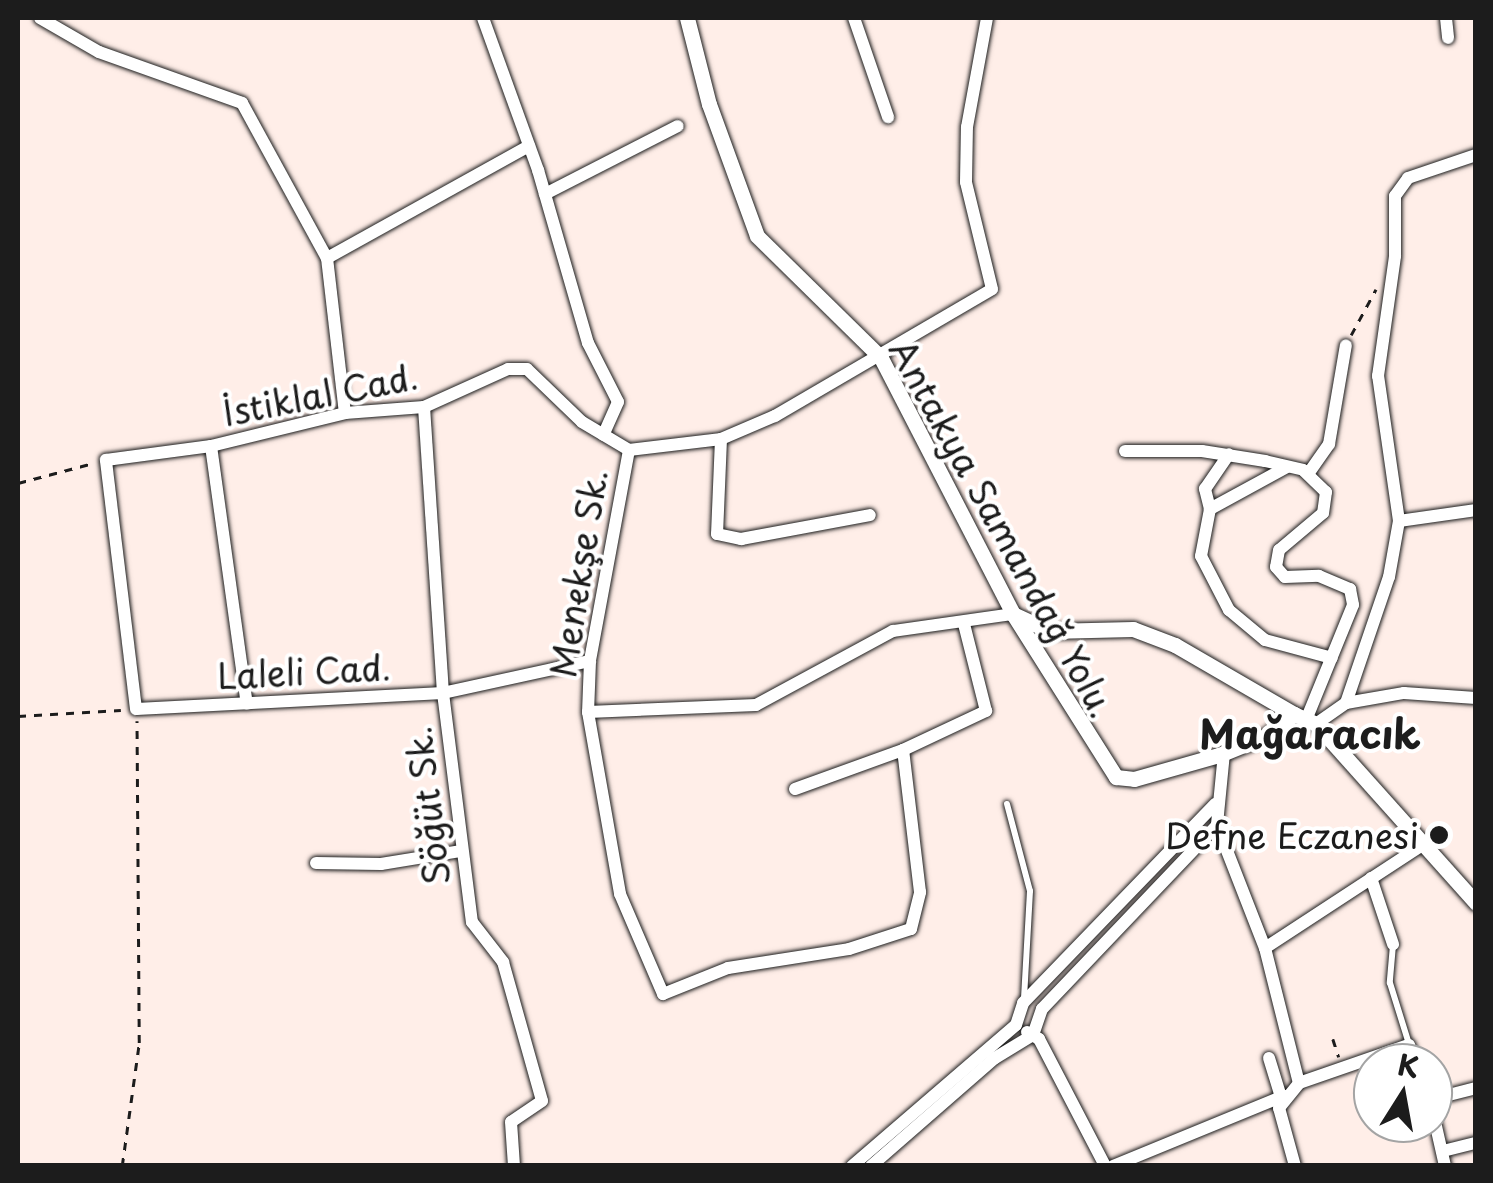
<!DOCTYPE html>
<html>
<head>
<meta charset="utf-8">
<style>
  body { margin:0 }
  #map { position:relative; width:1493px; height:1183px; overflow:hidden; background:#ffeee8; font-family:"Playpen Sans",sans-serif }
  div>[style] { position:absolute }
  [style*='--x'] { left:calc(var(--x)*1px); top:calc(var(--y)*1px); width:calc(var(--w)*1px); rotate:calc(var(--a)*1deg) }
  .path>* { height:2.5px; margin-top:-1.25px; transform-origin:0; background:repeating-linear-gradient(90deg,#1c1c1c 0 8px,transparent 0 16px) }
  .roads { filter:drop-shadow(0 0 2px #1c1c1c) drop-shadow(0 0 2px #1c1c1c) }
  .service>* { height:6px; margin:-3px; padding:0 3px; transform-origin:3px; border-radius:3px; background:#fff }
  .minor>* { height:12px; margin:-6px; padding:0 6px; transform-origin:6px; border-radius:6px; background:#fff }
  .tertiary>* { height:15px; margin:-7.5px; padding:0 7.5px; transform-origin:7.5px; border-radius:7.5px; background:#fff }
  .dots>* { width:28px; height:28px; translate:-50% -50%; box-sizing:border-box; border:5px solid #fff; border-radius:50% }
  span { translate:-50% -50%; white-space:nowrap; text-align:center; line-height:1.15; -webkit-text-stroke:8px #fff; paint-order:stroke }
  .street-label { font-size:35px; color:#1c1c1c }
  .poi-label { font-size:35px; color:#1c1c1c }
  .right { translate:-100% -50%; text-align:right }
  .quarter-label { font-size:40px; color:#1c1c1c; font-weight:700 }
  .frame { position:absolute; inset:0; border:20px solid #1c1c1c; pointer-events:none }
  .north { position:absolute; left:1353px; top:1043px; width:100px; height:100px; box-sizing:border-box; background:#fff; border:2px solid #a4a4a4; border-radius:50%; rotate:11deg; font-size:28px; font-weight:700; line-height:40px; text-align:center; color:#1c1c1c }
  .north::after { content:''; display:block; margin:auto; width:35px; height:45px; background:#1c1c1c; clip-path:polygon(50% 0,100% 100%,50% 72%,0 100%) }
</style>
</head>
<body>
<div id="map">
  <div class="path">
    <i style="--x:1351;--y:335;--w:52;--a:-61.5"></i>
    <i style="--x:18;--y:483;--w:78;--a:-14.9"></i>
    <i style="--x:18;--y:716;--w:103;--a:-3.3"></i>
    <i style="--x:1333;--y:1039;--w:19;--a:72"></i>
    <i style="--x:122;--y:1166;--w:124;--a:-82.1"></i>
    <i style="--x:139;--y:1043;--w:322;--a:-90.4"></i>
  </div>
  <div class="roads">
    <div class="service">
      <i style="--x:1007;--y:804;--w:90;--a:75.2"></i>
      <i style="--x:1030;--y:891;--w:109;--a:93.2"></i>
      <i style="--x:1393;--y:945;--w:38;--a:95"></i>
      <i style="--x:1390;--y:983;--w:64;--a:72.7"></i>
    </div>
    <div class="minor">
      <i style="--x:40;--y:18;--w:68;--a:30"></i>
      <i style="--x:99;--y:52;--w:152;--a:19.6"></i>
      <i style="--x:242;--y:103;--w:177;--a:61.3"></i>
      <i style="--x:327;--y:258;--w:156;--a:83.4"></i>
      <i style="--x:483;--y:18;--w:162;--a:70.1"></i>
      <i style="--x:538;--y:170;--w:180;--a:73.9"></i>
      <i style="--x:588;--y:343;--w:66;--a:63"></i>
      <i style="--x:618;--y:402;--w:36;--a:114"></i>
      <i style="--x:854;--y:18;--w:105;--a:71"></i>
      <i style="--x:1446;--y:18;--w:20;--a:84"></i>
      <i style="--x:545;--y:194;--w:149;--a:-27.1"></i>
      <i style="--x:327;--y:258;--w:231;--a:-29"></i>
      <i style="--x:424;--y:407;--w:287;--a:86.2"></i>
      <i style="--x:443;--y:693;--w:231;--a:82.8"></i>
      <i style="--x:472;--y:922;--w:51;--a:52.2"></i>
      <i style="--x:503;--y:962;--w:144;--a:74.3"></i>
      <i style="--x:542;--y:1101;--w:37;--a:146"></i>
      <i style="--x:511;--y:1122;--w:44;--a:86.1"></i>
      <i style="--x:721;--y:439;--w:95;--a:92.4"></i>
      <i style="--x:717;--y:534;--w:25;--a:12"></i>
      <i style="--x:741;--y:539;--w:131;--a:-10.5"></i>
      <i style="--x:211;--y:446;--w:260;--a:82.1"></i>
      <i style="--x:629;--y:450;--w:215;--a:100.5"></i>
      <i style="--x:590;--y:661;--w:51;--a:92.2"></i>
      <i style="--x:588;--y:712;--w:185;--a:80"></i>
      <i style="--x:620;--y:894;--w:109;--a:66.7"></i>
      <i style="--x:663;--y:994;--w:70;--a:-21.8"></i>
      <i style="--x:728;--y:968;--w:122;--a:-8.9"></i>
      <i style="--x:849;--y:949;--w:65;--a:-17.9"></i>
      <i style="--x:911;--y:929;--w:38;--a:-76"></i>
      <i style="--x:920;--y:892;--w:143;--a:-96.8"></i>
      <i style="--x:903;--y:750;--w:92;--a:-25.2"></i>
      <i style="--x:986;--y:711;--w:90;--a:-104.2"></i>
      <i style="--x:1125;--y:451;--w:77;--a:0"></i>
      <i style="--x:1202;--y:451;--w:64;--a:9"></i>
      <i style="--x:1265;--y:461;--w:39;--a:13"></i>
      <i style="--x:1303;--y:470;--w:32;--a:44"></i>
      <i style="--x:1326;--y:492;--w:21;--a:98"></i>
      <i style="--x:1323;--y:513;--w:57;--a:139.9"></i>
      <i style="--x:1279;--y:550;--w:17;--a:100"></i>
      <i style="--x:1276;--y:567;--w:13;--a:48"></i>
      <i style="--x:1285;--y:577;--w:34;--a:-2"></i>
      <i style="--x:1319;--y:576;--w:34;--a:23"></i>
      <i style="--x:1350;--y:589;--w:16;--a:79"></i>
      <i style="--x:1353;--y:605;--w:124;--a:112.2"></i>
      <i style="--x:1287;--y:467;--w:88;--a:151.4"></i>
      <i style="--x:1210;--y:509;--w:48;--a:100.8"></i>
      <i style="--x:1201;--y:556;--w:61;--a:62.6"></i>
      <i style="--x:1229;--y:610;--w:47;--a:39.8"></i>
      <i style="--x:1265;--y:640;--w:69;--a:15"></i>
      <i style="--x:1308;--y:474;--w:37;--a:-55"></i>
      <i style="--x:1329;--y:444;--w:100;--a:-80.3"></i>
      <i style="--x:1210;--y:509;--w:21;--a:-104"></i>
      <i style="--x:1205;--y:489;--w:42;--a:-55.6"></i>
      <i style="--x:1399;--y:521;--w:78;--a:-8.1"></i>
      <i style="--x:590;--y:661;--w:150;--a:167.7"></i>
      <i style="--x:443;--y:693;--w:307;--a:177"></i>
      <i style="--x:136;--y:709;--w:251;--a:-96.9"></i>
      <i style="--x:106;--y:460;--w:106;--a:-7.6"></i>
      <i style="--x:211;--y:446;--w:138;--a:-13.8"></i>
      <i style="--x:345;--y:413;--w:79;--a:-4.3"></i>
      <i style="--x:424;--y:407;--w:92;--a:-24.3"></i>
      <i style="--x:508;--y:369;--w:19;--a:0"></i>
      <i style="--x:527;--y:369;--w:76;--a:43.9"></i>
      <i style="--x:582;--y:422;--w:55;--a:30.8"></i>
      <i style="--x:629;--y:450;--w:93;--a:-6.8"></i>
      <i style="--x:721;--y:439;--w:59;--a:-23.1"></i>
      <i style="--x:775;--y:416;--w:251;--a:-30.3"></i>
      <i style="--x:992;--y:289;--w:110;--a:-103.7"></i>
      <i style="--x:966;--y:182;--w:55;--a:-89"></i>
      <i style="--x:967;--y:127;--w:111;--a:-79.6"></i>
      <i style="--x:1346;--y:703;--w:59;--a:-9.8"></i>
      <i style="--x:1404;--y:693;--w:72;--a:4"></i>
      <i style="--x:588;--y:712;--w:168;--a:-2.4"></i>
      <i style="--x:756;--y:705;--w:156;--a:-28.4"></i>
      <i style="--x:893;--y:631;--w:121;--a:-8.1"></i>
      <i style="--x:1316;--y:724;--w:37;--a:-35"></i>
      <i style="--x:1346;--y:703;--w:133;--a:-71.2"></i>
      <i style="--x:1389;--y:577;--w:57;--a:-79.9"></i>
      <i style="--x:1399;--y:521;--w:147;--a:-98.2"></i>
      <i style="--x:1378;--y:376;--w:121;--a:-81.9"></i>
      <i style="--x:1395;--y:256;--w:60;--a:-90"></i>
      <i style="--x:1395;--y:196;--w:22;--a:-54"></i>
      <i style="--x:1408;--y:178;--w:72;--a:-18.7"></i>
      <i style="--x:1224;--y:753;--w:72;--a:95.6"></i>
      <i style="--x:1217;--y:825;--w:132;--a:68.7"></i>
      <i style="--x:1265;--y:948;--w:139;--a:75.9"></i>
      <i style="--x:1299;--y:1083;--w:116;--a:-19.1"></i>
      <i style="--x:1409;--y:1045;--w:19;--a:69"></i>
      <i style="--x:795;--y:789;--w:115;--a:-19.9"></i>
      <i style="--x:316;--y:863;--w:65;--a:0.9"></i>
      <i style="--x:381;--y:864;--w:80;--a:-9.3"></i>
      <i style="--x:1371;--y:878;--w:70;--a:71.6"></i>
      <i style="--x:1265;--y:948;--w:194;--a:-33.2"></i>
      <i style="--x:1027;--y:1032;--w:14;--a:30"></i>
      <i style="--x:1039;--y:1039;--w:143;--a:62.5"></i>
      <i style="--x:1269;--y:1058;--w:41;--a:72.9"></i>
      <i style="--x:1433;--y:1099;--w:44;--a:-14.3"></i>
      <i style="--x:1433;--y:1113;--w:54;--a:77.2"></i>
      <i style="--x:1443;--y:1151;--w:34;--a:-14"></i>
      <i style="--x:852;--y:1166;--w:216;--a:-40.7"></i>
      <i style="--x:1016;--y:1025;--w:23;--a:-72"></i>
      <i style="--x:1023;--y:1003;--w:277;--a:-46"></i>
      <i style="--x:871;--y:1166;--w:164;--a:-41.1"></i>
      <i style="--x:995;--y:1058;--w:44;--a:-31.2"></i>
      <i style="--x:1033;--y:1035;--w:28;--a:-71"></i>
      <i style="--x:1042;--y:1009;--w:254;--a:-46.4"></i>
      <i style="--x:1113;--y:1166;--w:185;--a:-22.3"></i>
      <i style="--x:1295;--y:1166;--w:60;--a:-105.4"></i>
      <i style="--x:1279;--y:1108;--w:32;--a:-51"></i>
    </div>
    <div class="tertiary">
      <i style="--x:687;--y:18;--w:89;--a:75.7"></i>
      <i style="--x:709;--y:104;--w:140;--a:70"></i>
      <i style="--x:757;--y:236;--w:174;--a:44.5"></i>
      <i style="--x:881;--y:358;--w:288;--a:62.7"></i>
      <i style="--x:1013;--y:614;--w:193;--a:57.7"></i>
      <i style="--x:1116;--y:777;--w:18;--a:6"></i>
      <i style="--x:1134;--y:779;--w:88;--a:-15.8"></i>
      <i style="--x:1219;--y:755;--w:51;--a:-22"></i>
      <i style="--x:1266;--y:736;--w:36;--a:-38"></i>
      <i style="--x:1294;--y:714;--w:24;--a:24"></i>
      <i style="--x:1316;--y:724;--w:240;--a:48.2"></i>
      <i style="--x:1013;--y:614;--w:40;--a:25"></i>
      <i style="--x:1049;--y:631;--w:84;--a:-1.4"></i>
      <i style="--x:1133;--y:629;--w:45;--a:20.9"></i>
      <i style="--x:1175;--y:645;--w:138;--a:30.1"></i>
    </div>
  </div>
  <div class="dots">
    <i style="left:1439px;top:835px;background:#1c1c1c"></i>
  </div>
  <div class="street-label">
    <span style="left:320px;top:394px;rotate:-11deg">İstiklal Cad.</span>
    <span style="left:1003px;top:528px;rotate:61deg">Antakya Samandağ Yolu.</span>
    <span style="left:578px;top:573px;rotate:-81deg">Menekşe Sk.</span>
    <span style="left:304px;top:671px;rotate:-3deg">Laleli Cad.</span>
    <span style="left:427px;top:806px;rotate:-97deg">Söğüt Sk.</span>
  </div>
  <div class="poi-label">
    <span class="right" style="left:1419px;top:835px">Defne Eczanesi</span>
  </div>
  <div class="quarter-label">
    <span style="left:1310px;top:733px">Mağaracık</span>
  </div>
  <div class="frame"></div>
  <div class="north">K</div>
</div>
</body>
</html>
